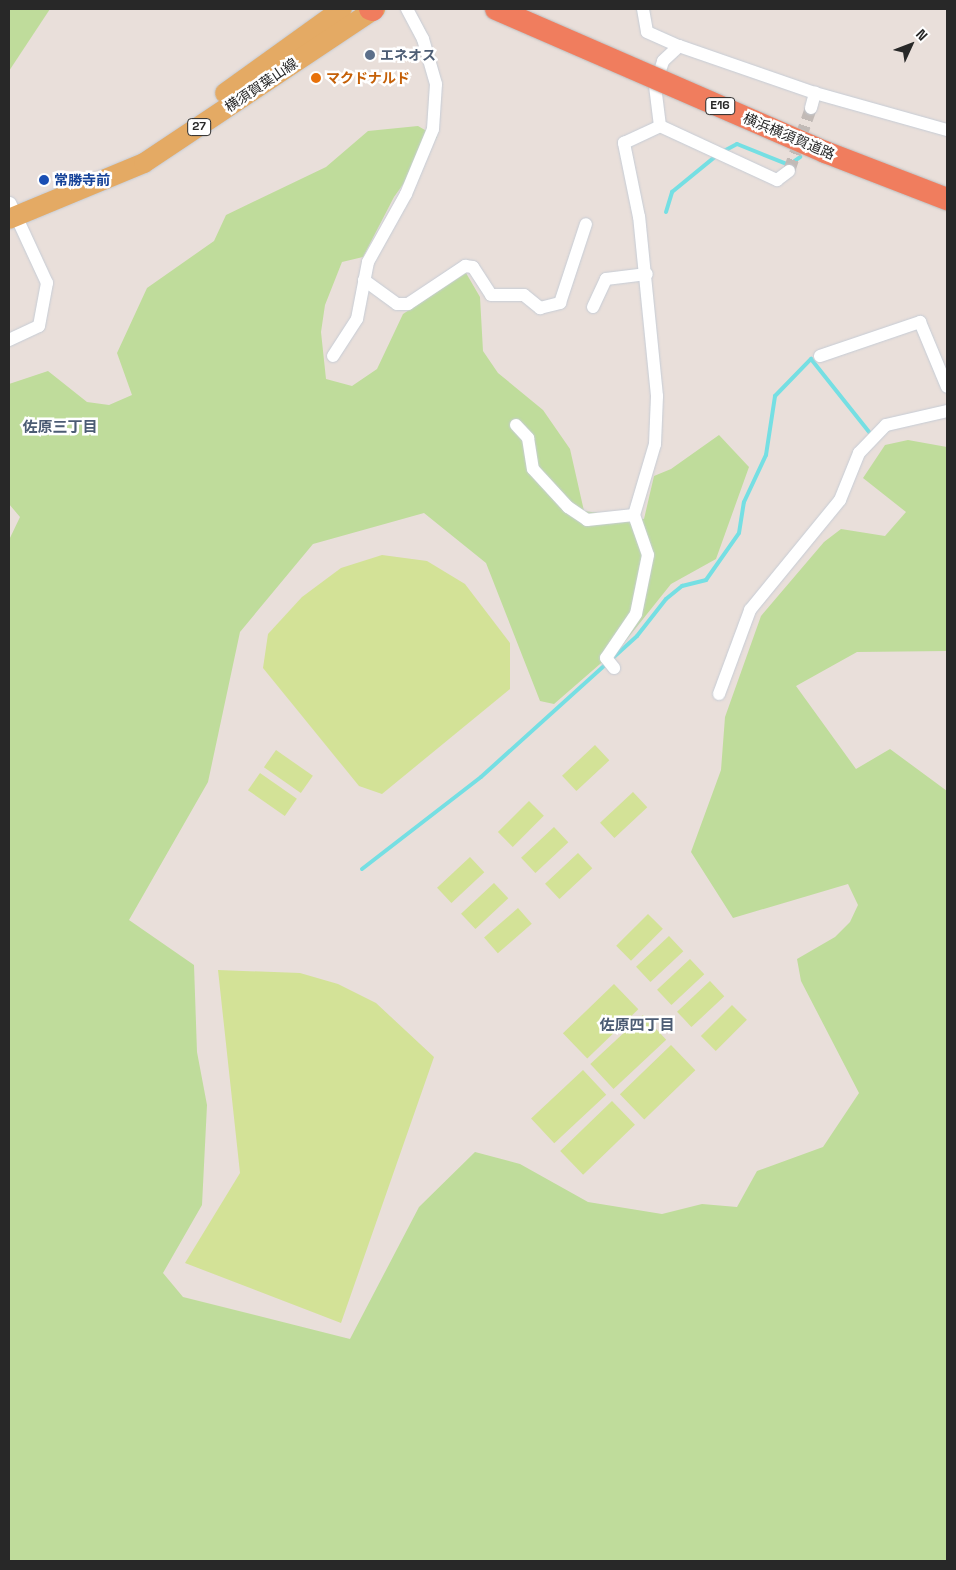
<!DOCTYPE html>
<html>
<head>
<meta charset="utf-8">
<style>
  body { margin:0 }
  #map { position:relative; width:956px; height:1570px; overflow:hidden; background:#e9dfda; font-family:"Space Grotesk","Noto Sans JP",sans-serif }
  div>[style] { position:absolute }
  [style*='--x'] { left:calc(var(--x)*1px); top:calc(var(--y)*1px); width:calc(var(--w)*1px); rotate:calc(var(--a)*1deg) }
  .green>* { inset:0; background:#bfdc9b }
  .pitch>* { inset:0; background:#d3e297; transform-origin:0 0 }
  .stream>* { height:4px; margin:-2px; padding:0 2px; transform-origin:2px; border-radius:2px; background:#75dfe3 }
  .street-tunnel>* { height:12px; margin-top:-6px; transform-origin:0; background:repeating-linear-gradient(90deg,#c2bab6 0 12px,transparent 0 18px) }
  .roads { filter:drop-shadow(0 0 1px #c6ccd5) drop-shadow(0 0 1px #c6ccd5) }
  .street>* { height:12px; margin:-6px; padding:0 6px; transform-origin:6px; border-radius:6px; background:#fff }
  .primary>* { height:20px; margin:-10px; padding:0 10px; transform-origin:10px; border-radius:10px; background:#e4aa64 }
  .highway>* { height:22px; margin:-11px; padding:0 11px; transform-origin:11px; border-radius:11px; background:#f07d5e }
  .bridges { filter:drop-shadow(0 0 1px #bebebe) drop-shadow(0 0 1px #bebebe) }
  .highway-bridge>* { height:22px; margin:-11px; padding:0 11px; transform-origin:11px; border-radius:11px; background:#f07d5e }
  .dots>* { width:14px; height:14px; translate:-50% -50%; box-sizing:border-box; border:2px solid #fff; border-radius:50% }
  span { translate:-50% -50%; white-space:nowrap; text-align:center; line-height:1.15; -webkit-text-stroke:5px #fff; paint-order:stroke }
  .shield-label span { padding:1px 4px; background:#fff; border:1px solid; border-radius:4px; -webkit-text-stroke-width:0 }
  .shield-label { font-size:12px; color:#282828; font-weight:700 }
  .service-label { font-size:14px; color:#4e5e75; font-weight:700 }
  .left { translate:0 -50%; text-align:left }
  .food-label { font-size:14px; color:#c56008; font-weight:700 }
  .street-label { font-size:14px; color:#282828 }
  .transit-label { font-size:14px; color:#164399; font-weight:700 }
  .neighbourhood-label { font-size:15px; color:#4c5c74; font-weight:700 }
  .frame { position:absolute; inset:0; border:10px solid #282828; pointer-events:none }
  .north { position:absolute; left:886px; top:20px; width:50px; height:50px; -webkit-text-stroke:4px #fff; paint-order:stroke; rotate:47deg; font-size:14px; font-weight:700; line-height:20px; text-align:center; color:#282828 }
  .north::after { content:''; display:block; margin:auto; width:18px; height:22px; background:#282828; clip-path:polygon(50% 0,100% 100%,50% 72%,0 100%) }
</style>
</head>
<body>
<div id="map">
  <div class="green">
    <i style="clip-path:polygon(9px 9px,50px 9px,9px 71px)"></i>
    <i style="clip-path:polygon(418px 126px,437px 137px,394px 197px,363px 257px,342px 262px,325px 305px,321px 332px,326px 379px,352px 386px,377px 369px,403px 314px,466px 273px,480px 297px,483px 351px,498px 373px,543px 410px,570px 449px,584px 511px,644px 519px,654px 476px,671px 469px,719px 435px,749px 467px,716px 559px,671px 584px,623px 644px,554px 704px,540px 701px,486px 563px,424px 513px,313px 544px,240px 632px,208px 782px,129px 920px,194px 965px,197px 1052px,207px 1105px,202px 1205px,163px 1273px,183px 1297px,350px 1339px,419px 1207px,475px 1152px,520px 1164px,588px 1202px,662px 1214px,702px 1204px,737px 1207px,757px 1171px,823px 1147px,859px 1093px,801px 981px,797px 959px,835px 937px,850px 922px,858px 905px,848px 884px,733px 918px,691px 852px,721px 770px,725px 717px,761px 616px,824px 542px,841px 529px,885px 536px,906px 512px,863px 478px,885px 445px,908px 440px,947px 447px,947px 651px,857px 652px,796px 686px,856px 769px,890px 749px,947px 791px,947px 1561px,9px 1561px,9px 540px,20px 517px,9px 504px,9px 384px,48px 371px,87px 402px,109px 405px,132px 395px,117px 353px,147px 288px,214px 241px,226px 215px,326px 167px,368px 131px)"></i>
  </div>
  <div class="pitch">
    <i style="clip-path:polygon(382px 555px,427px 561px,465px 584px,510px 643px,510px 689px,382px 794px,359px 786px,263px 668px,268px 634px,302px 597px,341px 568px)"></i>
    <i style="left:595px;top:745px;width:21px;height:45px;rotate:47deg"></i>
    <i style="left:276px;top:750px;width:45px;height:21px;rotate:35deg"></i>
    <i style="left:260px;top:773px;width:45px;height:21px;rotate:35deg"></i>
    <i style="left:633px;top:792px;width:21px;height:45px;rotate:47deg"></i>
    <i style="left:529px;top:801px;width:21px;height:44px;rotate:45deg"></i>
    <i style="left:554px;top:827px;width:21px;height:45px;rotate:47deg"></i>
    <i style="left:578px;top:853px;width:21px;height:45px;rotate:47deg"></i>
    <i style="left:470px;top:857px;width:21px;height:45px;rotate:47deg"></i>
    <i style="left:494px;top:883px;width:21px;height:45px;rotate:47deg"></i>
    <i style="left:518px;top:908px;width:21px;height:45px;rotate:49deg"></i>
    <i style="left:648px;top:914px;width:21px;height:45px;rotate:45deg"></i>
    <i style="left:669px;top:936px;width:21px;height:45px;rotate:47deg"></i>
    <i style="left:690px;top:959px;width:21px;height:45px;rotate:47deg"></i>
    <i style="clip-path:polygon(218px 970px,300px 973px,338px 984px,376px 1003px,434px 1057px,341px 1323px,185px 1263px,240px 1173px)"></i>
    <i style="left:710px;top:981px;width:21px;height:45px;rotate:47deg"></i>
    <i style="left:614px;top:984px;width:35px;height:71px;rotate:46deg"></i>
    <i style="left:732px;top:1005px;width:21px;height:44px;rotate:45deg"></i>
    <i style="left:643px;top:1015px;width:34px;height:72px;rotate:47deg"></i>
    <i style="left:671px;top:1045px;width:35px;height:71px;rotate:46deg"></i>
    <i style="left:583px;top:1070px;width:34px;height:71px;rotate:47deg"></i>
    <i style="left:612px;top:1101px;width:33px;height:72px;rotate:46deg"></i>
  </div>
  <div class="stream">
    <i style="--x:722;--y:152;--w:17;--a:-28"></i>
    <i style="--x:737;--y:144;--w:56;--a:22"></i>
    <i style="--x:789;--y:165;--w:14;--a:-36"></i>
    <i style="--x:666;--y:212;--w:21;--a:-73"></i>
    <i style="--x:672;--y:192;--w:57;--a:-39.3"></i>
    <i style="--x:362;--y:869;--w:150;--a:-37.7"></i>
    <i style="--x:481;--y:777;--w:210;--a:-42.1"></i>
    <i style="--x:637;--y:636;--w:47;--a:-51.9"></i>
    <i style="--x:666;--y:599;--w:21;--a:-39"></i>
    <i style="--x:682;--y:586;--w:25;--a:-14"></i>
    <i style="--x:706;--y:580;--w:57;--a:-54.9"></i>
    <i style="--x:739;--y:533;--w:31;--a:-81"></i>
    <i style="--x:744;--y:502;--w:52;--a:-64.9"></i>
    <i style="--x:766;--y:455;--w:60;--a:-81.3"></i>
    <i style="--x:775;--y:396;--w:52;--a:-45.8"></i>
    <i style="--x:811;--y:359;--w:93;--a:51.5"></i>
  </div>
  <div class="street-tunnel">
    <i style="--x:789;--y:171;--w:67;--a:-70.8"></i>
  </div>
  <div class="roads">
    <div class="street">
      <i style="--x:643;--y:9;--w:23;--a:80"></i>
      <i style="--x:647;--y:32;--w:35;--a:24"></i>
      <i style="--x:679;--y:46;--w:144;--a:19.1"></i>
      <i style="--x:815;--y:93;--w:137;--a:15.7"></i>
      <i style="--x:811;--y:108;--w:16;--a:-75"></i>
      <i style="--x:660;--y:126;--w:40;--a:-97.1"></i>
      <i style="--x:655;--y:86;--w:26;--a:-72"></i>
      <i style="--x:663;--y:61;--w:22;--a:-43"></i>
      <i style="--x:364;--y:280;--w:41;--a:36"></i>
      <i style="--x:397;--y:304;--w:11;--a:0"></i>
      <i style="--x:408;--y:304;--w:69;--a:-33.7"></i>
      <i style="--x:465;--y:266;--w:8;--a:7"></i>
      <i style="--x:473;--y:267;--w:33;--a:57"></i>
      <i style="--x:491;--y:295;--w:33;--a:0"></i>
      <i style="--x:524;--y:295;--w:21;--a:39"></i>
      <i style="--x:540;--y:308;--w:21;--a:-14"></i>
      <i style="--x:560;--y:303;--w:83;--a:-71.8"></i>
      <i style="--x:593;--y:307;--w:31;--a:-65"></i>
      <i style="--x:606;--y:279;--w:41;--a:-7"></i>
      <i style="--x:9;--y:340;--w:33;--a:-25"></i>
      <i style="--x:39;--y:326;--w:44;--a:-79.5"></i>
      <i style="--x:47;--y:283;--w:88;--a:-114.8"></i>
      <i style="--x:333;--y:356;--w:44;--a:-57"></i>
      <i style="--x:357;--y:319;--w:58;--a:-79.1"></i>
      <i style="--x:368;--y:262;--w:78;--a:-60.8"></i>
      <i style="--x:406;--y:194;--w:70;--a:-67.4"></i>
      <i style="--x:433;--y:129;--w:45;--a:-86.2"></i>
      <i style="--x:436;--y:84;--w:47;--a:-106.1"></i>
      <i style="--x:423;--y:39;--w:34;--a:-118"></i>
      <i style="--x:820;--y:356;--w:106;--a:-18.8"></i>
      <i style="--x:920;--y:322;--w:70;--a:67.4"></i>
      <i style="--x:516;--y:425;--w:18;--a:47"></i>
      <i style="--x:528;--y:438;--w:31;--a:81"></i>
      <i style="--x:533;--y:469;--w:52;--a:47.4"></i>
      <i style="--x:568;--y:507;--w:23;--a:34"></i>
      <i style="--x:587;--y:520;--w:47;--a:-6.1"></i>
      <i style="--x:634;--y:515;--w:42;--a:70.7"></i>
      <i style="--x:648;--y:555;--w:60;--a:101.5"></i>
      <i style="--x:636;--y:614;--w:53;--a:124.3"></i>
      <i style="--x:606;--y:658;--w:13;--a:51"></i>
      <i style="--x:634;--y:515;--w:74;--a:-73.5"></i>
      <i style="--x:655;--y:444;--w:48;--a:-87.6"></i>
      <i style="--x:657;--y:396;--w:180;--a:-95.7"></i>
      <i style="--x:639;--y:217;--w:76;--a:-101.5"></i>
      <i style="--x:624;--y:143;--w:40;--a:-25"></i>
      <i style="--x:660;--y:126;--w:129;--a:24.8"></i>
      <i style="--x:777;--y:180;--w:15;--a:-37"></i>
      <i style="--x:719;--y:694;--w:90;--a:-69.7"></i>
      <i style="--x:750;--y:610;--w:142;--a:-50.7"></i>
      <i style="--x:840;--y:500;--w:51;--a:-68"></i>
      <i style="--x:859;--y:453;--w:39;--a:-46"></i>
      <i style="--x:886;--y:425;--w:63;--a:-12.9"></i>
    </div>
    <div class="primary">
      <i style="--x:225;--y:93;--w:144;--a:-35.7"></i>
      <i style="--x:9;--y:219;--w:146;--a:-22.5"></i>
      <i style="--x:144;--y:163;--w:278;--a:-33.7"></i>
    </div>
    <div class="highway">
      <i style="--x:370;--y:9;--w:3;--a:18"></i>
    </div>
  </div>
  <div class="bridges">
    <div class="highway-bridge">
      <i style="--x:496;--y:9;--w:359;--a:23.5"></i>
      <i style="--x:825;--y:152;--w:131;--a:21.1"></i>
    </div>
  </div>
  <div class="dots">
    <i style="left:370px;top:55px;background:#5c6f8a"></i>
    <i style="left:316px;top:78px;background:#e8710a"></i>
    <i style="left:44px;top:180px;background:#1a4fb4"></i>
  </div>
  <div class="shield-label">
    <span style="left:720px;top:106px">E16</span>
    <span style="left:199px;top:127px">27</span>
  </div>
  <div class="service-label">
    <span class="left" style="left:380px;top:55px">エネオス</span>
  </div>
  <div class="food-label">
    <span class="left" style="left:326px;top:78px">マクドナルド</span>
  </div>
  <div class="street-label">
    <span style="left:261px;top:85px;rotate:-34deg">横須賀葉山線</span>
    <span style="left:789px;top:136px;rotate:23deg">横浜横須賀道路</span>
  </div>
  <div class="transit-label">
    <span class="left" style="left:54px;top:180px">常勝寺前</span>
  </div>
  <div class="neighbourhood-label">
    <span style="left:60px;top:427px">佐原三丁目</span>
    <span style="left:637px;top:1025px">佐原四丁目</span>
  </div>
  <div class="frame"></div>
  <div class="north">N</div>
</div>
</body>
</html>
